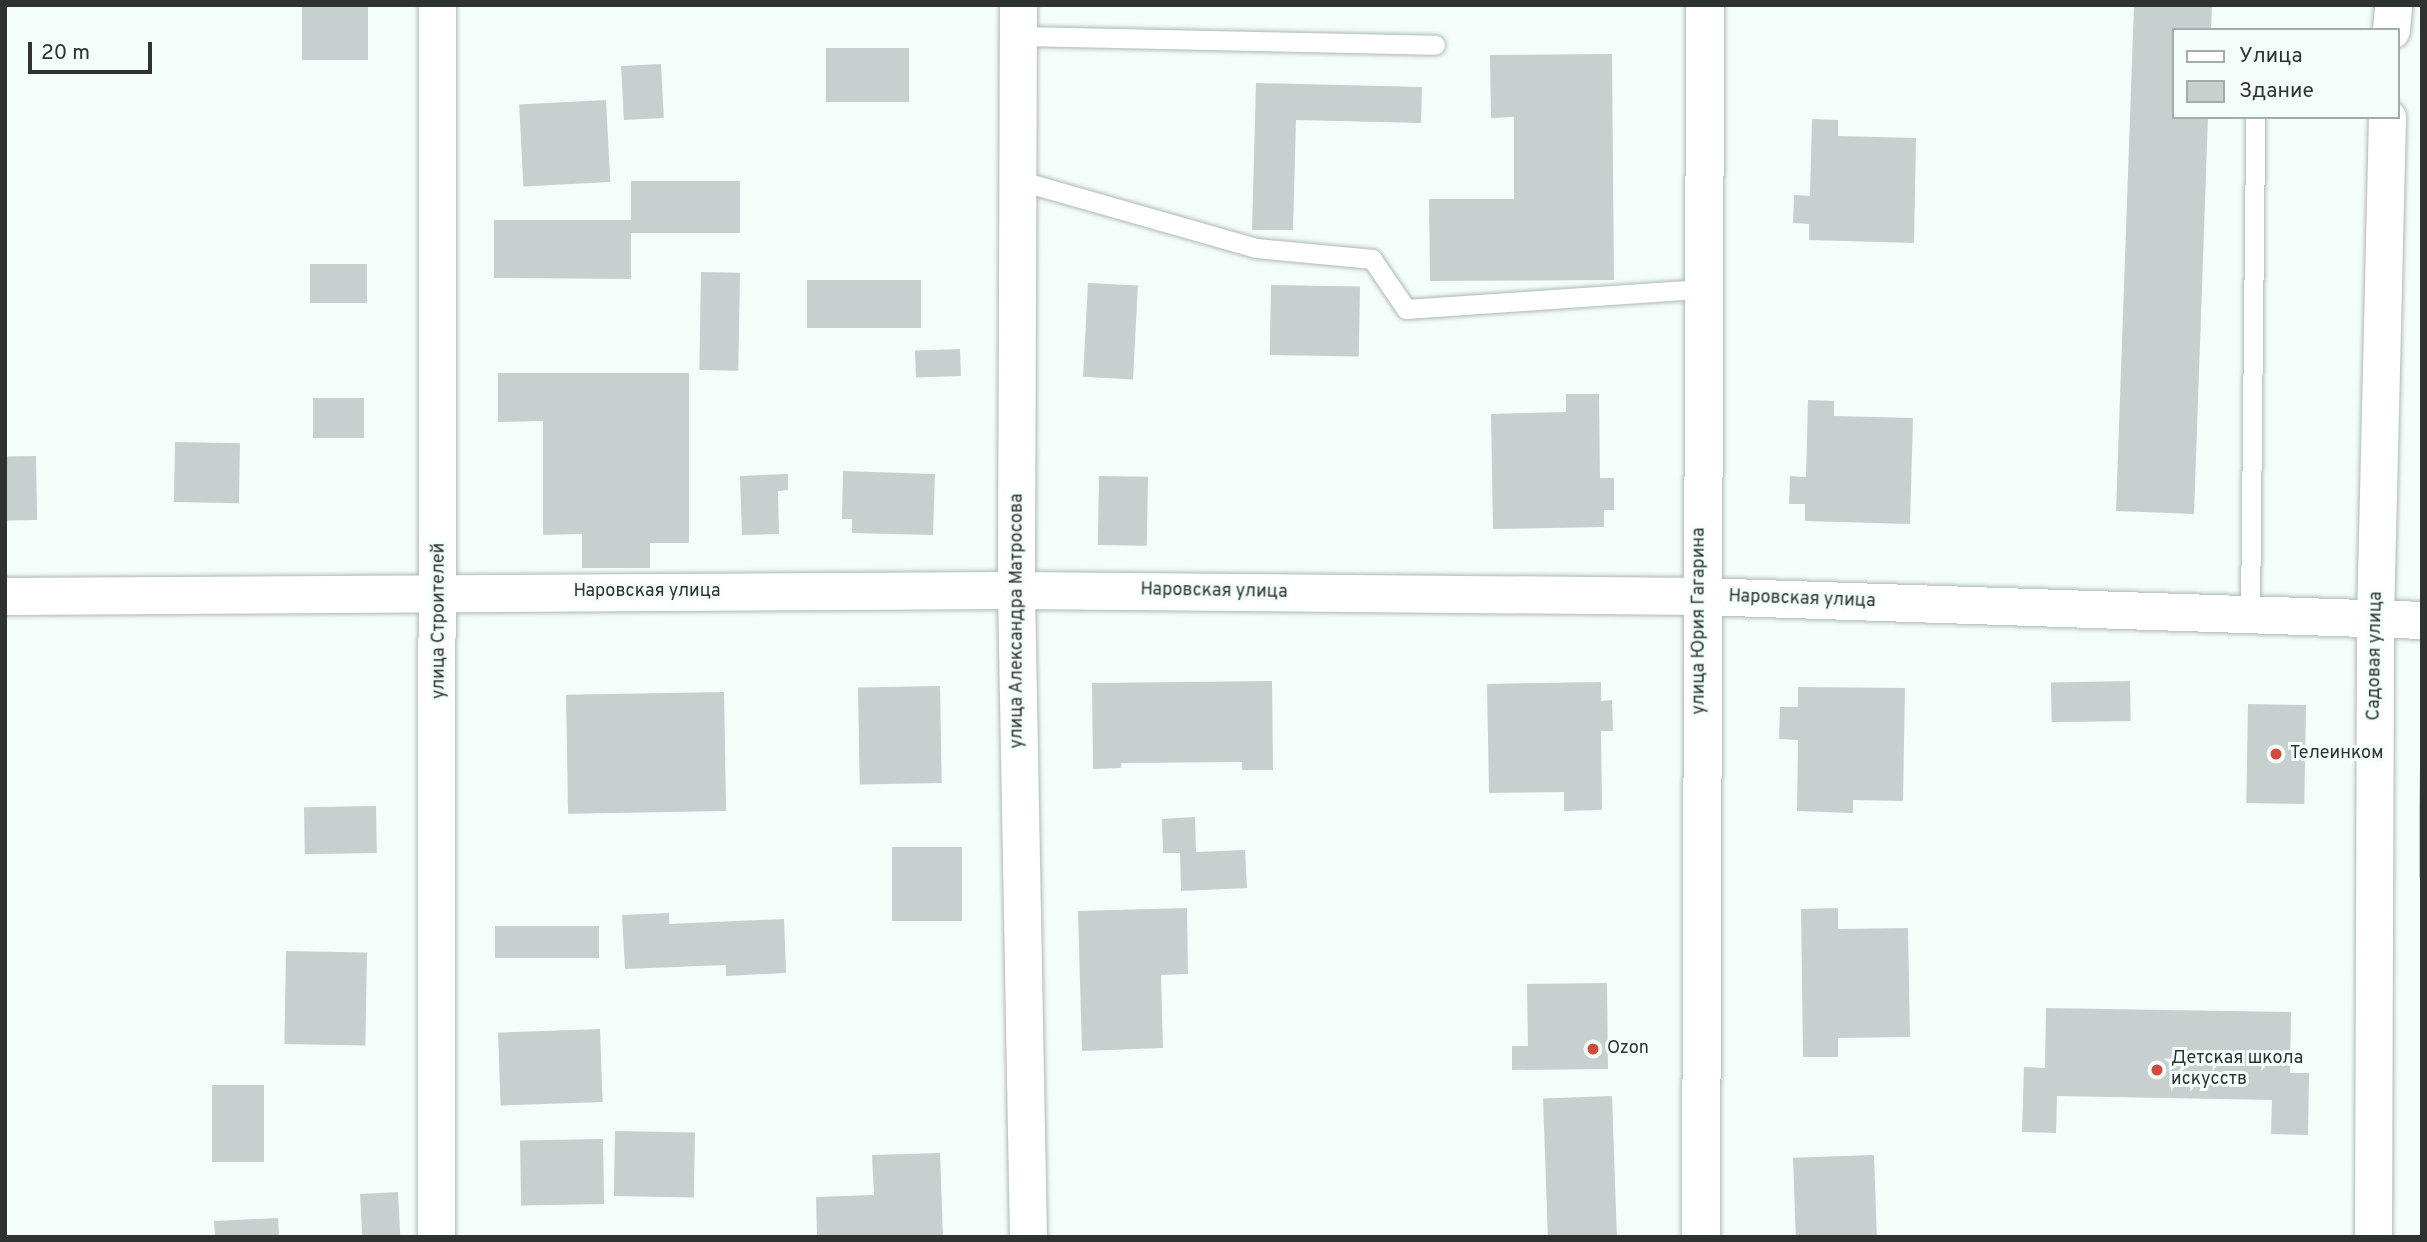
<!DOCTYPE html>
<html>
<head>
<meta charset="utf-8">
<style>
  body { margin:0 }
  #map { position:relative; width:2427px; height:1242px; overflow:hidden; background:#f3fefb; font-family:Overpass,sans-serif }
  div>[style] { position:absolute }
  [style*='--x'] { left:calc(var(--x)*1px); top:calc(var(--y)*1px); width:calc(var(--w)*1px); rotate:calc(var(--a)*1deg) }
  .building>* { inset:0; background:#c6d0ce; transform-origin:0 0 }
  .roads { filter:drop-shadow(0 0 2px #aeb8b5) drop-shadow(0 0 2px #aeb8b5) }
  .service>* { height:19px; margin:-9.5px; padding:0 9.5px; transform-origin:9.5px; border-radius:9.5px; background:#fff }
  .minor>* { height:37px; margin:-18.5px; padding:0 18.5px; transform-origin:18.5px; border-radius:18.5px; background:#fff }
  .tertiary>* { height:38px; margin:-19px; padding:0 19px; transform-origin:19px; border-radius:19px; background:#fff }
  .dots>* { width:19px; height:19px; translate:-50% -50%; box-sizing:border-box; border:4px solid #f3fefb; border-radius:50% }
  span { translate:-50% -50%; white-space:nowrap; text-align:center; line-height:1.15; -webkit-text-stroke:6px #f3fefb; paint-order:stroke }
  .street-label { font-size:18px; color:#2e3231 }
  .poi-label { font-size:18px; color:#2e3231 }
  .left { translate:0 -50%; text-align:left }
  .frame { position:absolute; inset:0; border:7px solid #2e3231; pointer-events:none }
  .legend { position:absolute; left:2172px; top:28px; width:228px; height:91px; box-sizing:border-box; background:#f3fefb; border:2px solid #a4acaa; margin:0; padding:9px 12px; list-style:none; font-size:21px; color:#2e3231 }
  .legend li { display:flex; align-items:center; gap:14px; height:35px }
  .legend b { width:35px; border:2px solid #a4acaa }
  .scale { position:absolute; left:28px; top:42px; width:124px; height:32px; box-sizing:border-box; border:4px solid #2e3231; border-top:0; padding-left:9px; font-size:21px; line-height:24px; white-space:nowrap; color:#2e3231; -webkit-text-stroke:5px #f3fefb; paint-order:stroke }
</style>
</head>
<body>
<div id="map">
  <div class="building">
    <i style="left:302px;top:5px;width:66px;height:55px"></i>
    <i style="clip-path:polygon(2134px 5px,2212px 5px,2211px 30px,2173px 30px,2173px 117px,2208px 117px,2194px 514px,2116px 511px)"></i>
    <i style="left:909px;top:48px;width:54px;height:83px;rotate:90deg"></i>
    <i style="clip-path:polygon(1612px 54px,1614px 280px,1430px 281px,1429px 199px,1514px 199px,1514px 117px,1491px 118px,1490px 55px)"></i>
    <i style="left:661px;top:64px;width:54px;height:40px;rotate:87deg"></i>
    <i style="clip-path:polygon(1256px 83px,1422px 87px,1421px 123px,1296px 120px,1293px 230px,1252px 230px)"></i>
    <i style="left:606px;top:100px;width:82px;height:87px;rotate:87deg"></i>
    <i style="clip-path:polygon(1812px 119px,1838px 120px,1838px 136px,1916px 138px,1914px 243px,1809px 240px,1809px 224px,1793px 223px,1794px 195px,1810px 196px)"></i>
    <i style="clip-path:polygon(631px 181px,740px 181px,740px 233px,631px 233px,631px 279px,494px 278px,494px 220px,631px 220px)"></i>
    <i style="left:367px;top:264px;width:39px;height:57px;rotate:90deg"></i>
    <i style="left:701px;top:272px;width:39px;height:98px;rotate:1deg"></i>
    <i style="left:807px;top:280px;width:114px;height:48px"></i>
    <i style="left:1088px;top:283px;width:50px;height:94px;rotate:3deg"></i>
    <i style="left:1271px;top:285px;width:89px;height:70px;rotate:1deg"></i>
    <i style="left:960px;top:349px;width:27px;height:45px;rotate:88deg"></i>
    <i style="clip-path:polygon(498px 373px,689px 373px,689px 543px,650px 543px,650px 568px,582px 568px,582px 534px,543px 535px,543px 421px,498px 422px)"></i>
    <i style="clip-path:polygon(1566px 394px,1599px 394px,1600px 478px,1614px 478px,1614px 510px,1604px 510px,1604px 527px,1493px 529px,1491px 414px,1566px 412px)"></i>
    <i style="left:364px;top:398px;width:40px;height:51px;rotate:90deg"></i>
    <i style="clip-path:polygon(1808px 400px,1834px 401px,1834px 416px,1913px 418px,1910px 524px,1805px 521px,1805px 504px,1789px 504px,1790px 476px,1806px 477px)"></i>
    <i style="left:175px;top:442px;width:65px;height:60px;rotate:1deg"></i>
    <i style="left:36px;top:456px;width:64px;height:31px;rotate:89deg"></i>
    <i style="clip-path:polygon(843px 471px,935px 474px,933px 535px,852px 533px,852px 519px,842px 519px)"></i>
    <i style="clip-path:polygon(788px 474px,788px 490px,778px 491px,779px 534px,742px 535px,740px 476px)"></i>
    <i style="left:1099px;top:476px;width:49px;height:69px;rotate:1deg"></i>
    <i style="clip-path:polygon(1272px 681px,1273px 770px,1242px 770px,1242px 762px,1121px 763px,1121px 768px,1093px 769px,1092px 683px)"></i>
    <i style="left:2130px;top:681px;width:40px;height:79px;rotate:89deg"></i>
    <i style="clip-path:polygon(1601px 682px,1601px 701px,1612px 700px,1613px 731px,1601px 731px,1602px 810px,1564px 811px,1564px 792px,1489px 793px,1487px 684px)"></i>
    <i style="left:940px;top:686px;width:97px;height:82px;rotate:89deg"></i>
    <i style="clip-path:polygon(1798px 687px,1905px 688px,1903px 801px,1853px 800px,1853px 813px,1797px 811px,1798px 740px,1779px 739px,1780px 707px,1798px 707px)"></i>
    <i style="left:724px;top:692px;width:119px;height:158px;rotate:89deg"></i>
    <i style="left:2248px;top:704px;width:58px;height:99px;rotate:1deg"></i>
    <i style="clip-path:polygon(2419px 768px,2422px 878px,2419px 878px)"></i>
    <i style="left:376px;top:806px;width:47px;height:72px;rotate:89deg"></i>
    <i style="clip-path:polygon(1195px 817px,1196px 852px,1245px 850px,1247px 888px,1181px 891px,1180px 853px,1163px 853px,1162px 819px)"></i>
    <i style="left:892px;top:847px;width:70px;height:74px"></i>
    <i style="clip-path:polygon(1187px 908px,1188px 974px,1161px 975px,1163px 1048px,1082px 1051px,1078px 911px)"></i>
    <i style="clip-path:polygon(1838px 908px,1838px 929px,1908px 928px,1910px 1037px,1838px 1038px,1838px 1057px,1803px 1057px,1801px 909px)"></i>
    <i style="clip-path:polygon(669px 913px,669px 924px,784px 919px,786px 973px,726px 976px,726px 965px,625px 969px,622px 915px)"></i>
    <i style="left:599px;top:926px;width:32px;height:104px;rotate:90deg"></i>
    <i style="left:286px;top:951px;width:81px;height:93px;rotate:1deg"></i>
    <i style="clip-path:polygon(1607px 983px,1608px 1069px,1512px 1070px,1512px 1046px,1528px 1046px,1527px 984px)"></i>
    <i style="clip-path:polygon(2046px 1008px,2291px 1012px,2290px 1073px,2309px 1073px,2308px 1135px,2271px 1134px,2272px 1100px,2057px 1096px,2056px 1133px,2022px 1132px,2024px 1067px,2045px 1068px)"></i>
    <i style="left:600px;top:1029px;width:73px;height:102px;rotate:88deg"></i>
    <i style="left:212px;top:1085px;width:52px;height:77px"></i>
    <i style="left:1612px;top:1096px;width:141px;height:69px;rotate:88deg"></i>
    <i style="left:615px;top:1131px;width:80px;height:65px;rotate:1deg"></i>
    <i style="left:603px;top:1139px;width:65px;height:83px;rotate:89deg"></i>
    <i style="clip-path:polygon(940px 1153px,943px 1237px,817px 1237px,816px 1197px,874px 1195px,872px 1155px)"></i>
    <i style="left:1874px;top:1155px;width:82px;height:81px;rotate:88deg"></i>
    <i style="left:398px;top:1192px;width:43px;height:38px;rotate:87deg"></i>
    <i style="clip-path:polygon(278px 1218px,279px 1237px,215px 1237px,214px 1221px)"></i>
  </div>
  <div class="roads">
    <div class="service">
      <i style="--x:1019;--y:36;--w:416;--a:1.2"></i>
      <i style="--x:1021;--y:181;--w:244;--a:15.9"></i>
      <i style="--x:1256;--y:248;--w:117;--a:5.4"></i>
      <i style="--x:1372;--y:259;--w:60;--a:55.8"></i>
      <i style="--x:1406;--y:309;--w:296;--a:-3.9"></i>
      <i style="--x:2250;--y:615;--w:498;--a:-89.4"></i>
    </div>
    <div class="minor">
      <i style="--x:1018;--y:5;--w:585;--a:90.2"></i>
      <i style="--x:1016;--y:590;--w:647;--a:88.94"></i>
      <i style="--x:2391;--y:30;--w:25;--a:-85"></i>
      <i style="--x:5;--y:596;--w:1011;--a:-0.34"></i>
      <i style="--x:1016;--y:590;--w:684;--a:0.5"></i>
      <i style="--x:1700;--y:596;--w:722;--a:1.9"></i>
      <i style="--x:436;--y:1237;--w:1232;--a:-89.95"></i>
      <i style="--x:2373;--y:1237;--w:618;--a:-89.81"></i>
      <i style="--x:2375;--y:619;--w:502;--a:-88.63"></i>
    </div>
    <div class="tertiary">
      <i style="--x:1701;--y:1237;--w:1232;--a:-89.81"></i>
    </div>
  </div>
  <div class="dots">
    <i style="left:2276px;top:754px;background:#d5483c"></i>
    <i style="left:1593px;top:1049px;background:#d5483c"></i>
    <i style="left:2157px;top:1070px;background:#d5483c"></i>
  </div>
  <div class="street-label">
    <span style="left:647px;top:592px">Наровская улица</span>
    <span style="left:1214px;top:592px;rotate:1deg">Наровская улица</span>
    <span style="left:1802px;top:600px;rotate:2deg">Наровская улица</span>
    <span style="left:440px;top:621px;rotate:-90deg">улица Строителей</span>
    <span style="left:1018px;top:621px;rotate:-90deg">улица Александра Матросова</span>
    <span style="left:1700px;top:621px;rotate:-90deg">улица Юрия Гагарина</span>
    <span style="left:2376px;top:656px;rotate:-89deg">Садовая улица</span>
  </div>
  <div class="poi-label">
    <span class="left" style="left:2290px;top:754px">Телеинком</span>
    <span class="left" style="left:1607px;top:1049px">Ozon</span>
    <span class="left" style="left:2171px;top:1070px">Детская школа<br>искусств</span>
  </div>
  <div class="frame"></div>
  <ul class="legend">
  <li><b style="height:9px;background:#fff"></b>Улица</li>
  <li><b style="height:19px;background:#c6d0ce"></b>Здание</li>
  </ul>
  <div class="scale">20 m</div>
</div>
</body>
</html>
